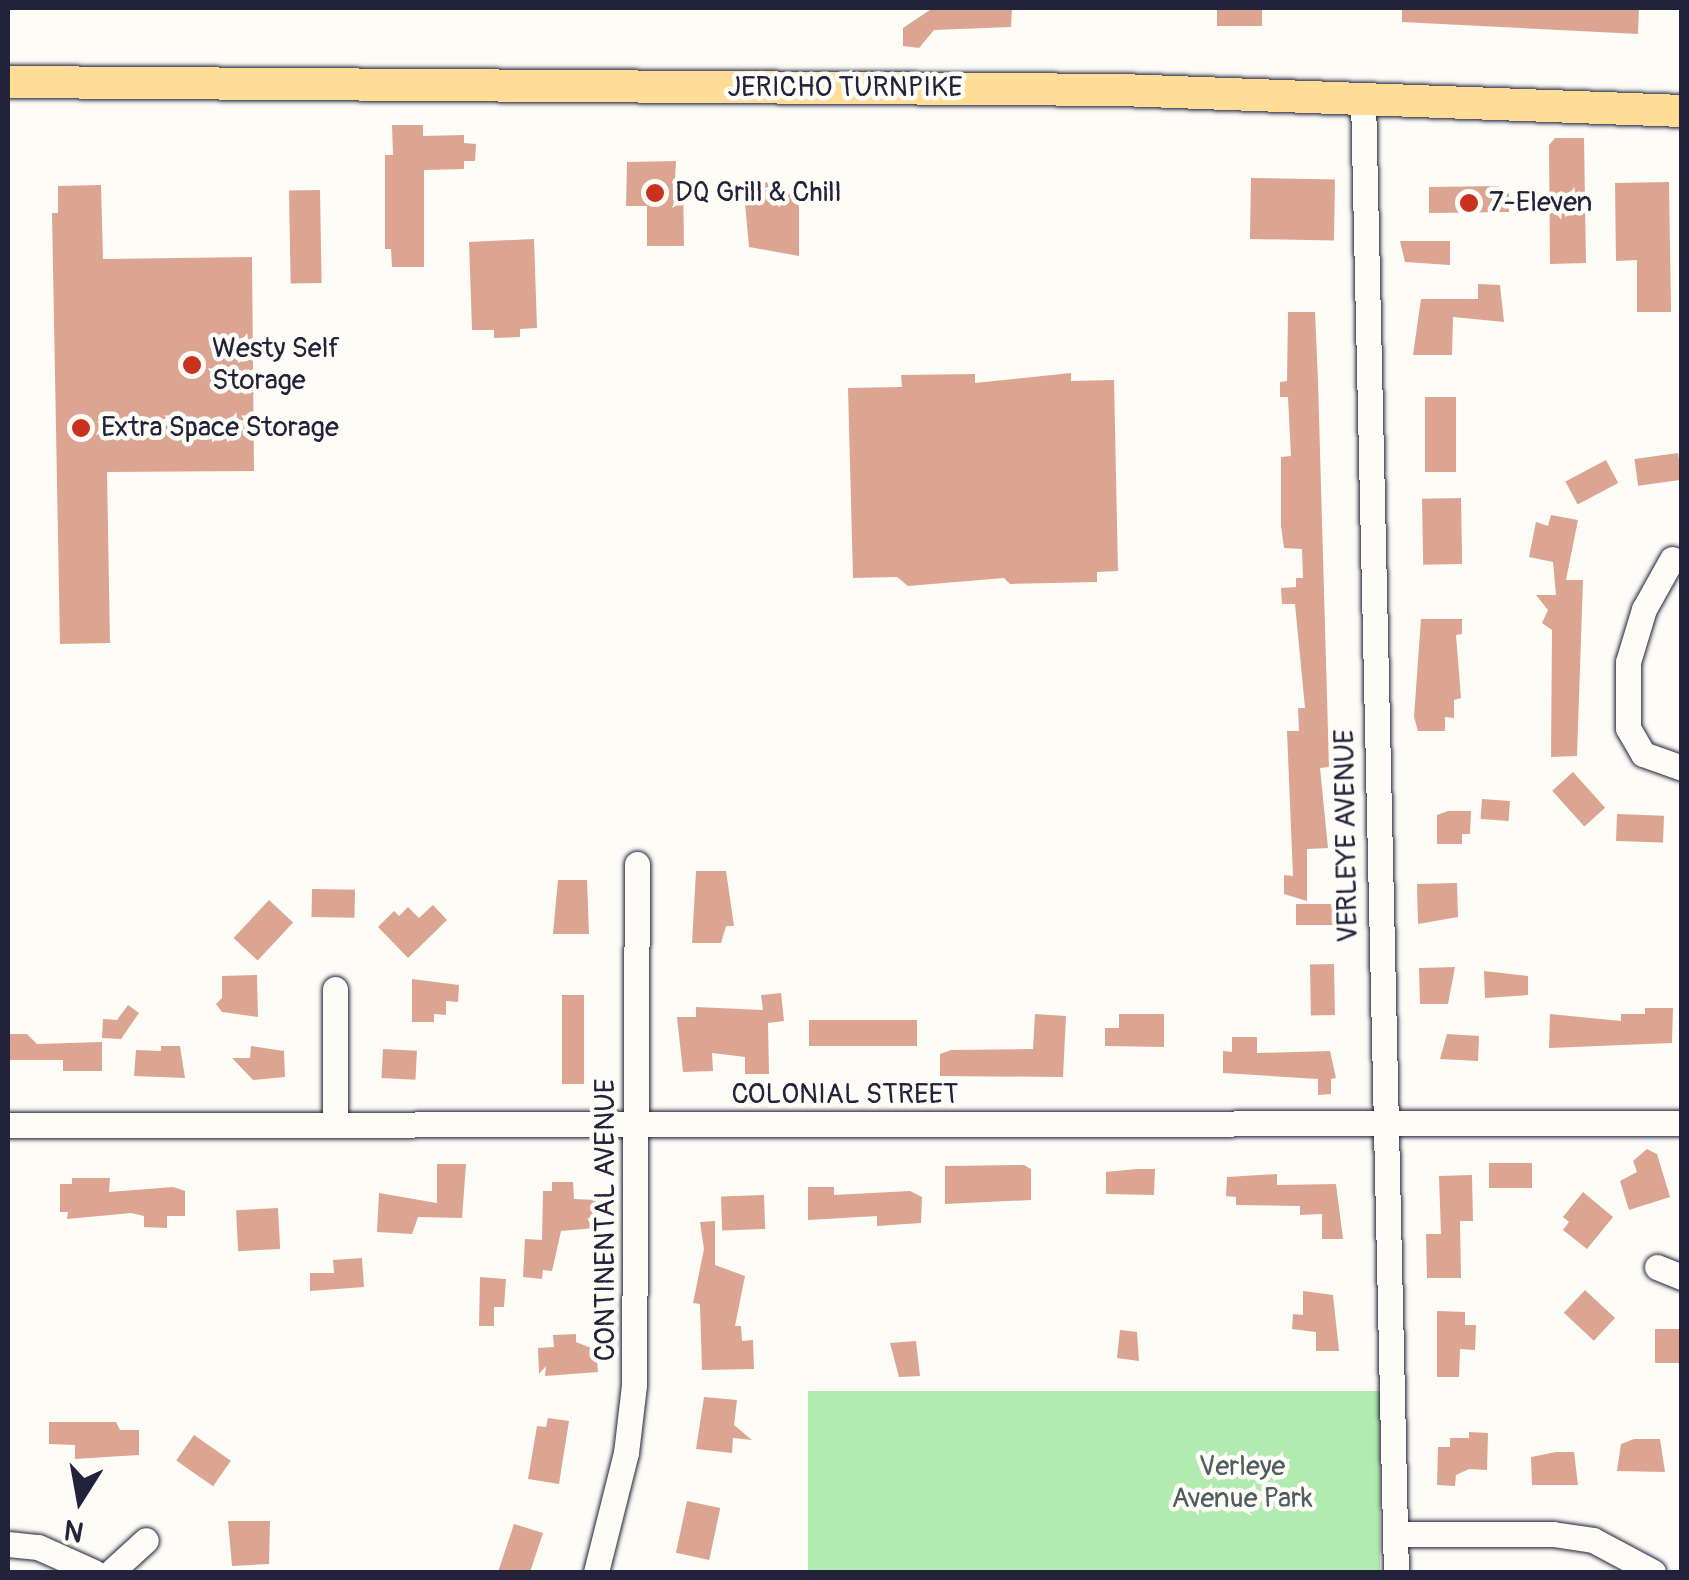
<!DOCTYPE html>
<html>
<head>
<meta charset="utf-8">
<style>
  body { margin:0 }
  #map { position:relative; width:1689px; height:1580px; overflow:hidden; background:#fdfcf7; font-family:Pangolin,sans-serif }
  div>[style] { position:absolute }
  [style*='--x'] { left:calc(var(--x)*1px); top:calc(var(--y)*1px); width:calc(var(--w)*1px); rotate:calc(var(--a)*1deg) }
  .green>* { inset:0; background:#b2ebaf; transform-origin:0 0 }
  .building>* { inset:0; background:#dba592; transform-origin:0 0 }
  .roads { filter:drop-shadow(0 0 2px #22223b) drop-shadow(0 0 2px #22223b) }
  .minor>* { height:25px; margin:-12.5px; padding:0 12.5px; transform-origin:12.5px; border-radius:12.5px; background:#fdfcf7 }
  .major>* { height:32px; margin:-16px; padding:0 16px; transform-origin:16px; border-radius:16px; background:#ffdd96 }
  .dots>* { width:28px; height:28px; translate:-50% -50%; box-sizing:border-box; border:5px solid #fdfcf7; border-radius:50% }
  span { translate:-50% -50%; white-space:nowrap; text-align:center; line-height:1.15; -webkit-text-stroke:9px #fdfcf7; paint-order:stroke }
  .street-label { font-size:28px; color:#22223b }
  .poi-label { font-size:28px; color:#22223b }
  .left { translate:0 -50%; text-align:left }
  .park-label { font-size:28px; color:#4d5e5e }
  .frame { position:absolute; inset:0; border:10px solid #22223b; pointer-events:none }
  .north { position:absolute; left:30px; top:1450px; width:100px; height:100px; -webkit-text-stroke:8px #fdfcf7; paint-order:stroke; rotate:191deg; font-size:28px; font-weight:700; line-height:40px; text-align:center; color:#22223b }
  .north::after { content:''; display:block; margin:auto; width:35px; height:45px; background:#22223b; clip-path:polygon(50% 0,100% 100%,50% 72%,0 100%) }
</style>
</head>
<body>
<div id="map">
  <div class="green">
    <i style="left:1380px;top:1391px;width:181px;height:572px;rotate:90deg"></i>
  </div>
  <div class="building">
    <i style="clip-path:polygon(933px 8px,1012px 8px,1011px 27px,934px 30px,919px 48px,903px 46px,903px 28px)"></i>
    <i style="left:1217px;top:8px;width:45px;height:18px"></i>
    <i style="clip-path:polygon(1402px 8px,1639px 8px,1638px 34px,1402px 22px)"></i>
    <i style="clip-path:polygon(392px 125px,423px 125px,423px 136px,464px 135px,464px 143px,476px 144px,475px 161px,464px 161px,464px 169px,424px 170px,424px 267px,392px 267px,391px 249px,385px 249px,385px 155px,393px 155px)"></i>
    <i style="clip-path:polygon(1555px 138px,1584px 138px,1586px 263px,1550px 264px,1549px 145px)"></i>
    <i style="clip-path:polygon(676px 161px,675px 179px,683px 179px,684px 246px,647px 246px,647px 206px,626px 206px,627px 162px)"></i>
    <i style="left:1251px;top:178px;width:84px;height:61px;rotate:1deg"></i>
    <i style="clip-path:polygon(743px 181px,775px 183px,774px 192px,799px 193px,799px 256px,749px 247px)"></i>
    <i style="clip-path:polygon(1669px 182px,1671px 312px,1637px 312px,1637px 260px,1616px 261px,1615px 183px)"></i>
    <i style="clip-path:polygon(101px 185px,103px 259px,252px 257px,254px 471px,107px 472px,110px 643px,60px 644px,52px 213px,58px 213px,58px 186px)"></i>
    <i style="clip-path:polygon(1499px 186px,1499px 193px,1509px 193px,1509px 212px,1429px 213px,1429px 187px)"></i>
    <i style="left:320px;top:190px;width:93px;height:31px;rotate:89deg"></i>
    <i style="clip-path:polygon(534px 239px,537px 328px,520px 329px,520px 337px,494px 338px,494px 330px,472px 330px,469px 242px)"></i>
    <i style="clip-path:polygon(1400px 241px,1450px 241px,1450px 265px,1405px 262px)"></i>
    <i style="clip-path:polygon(1478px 284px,1500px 285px,1504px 322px,1453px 317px,1452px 355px,1413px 355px,1421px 299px,1478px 299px)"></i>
    <i style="clip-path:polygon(1288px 312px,1315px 312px,1318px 381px,1329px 767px,1320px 768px,1328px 848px,1307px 849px,1307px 901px,1284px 894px,1284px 875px,1293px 876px,1287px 731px,1299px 731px,1298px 708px,1305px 708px,1295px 604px,1282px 604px,1281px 588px,1296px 587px,1296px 578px,1303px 578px,1302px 549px,1284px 548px,1281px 526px,1281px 457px,1291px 456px,1288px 397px,1280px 397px,1280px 382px,1287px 381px)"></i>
    <i style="clip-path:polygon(1071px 373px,1071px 381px,1114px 380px,1118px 571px,1097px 572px,1097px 582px,1010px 584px,1004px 578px,908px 586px,897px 577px,853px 578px,848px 388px,902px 387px,901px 375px,975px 374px,975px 383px)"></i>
    <i style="left:1425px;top:397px;width:31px;height:75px"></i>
    <i style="left:1678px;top:453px;width:27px;height:44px;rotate:82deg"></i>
    <i style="left:1606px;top:460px;width:26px;height:46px;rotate:62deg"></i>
    <i style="left:1461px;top:498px;width:66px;height:39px;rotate:89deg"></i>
    <i style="clip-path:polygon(1551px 515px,1578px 520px,1566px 580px,1583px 580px,1577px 756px,1551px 757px,1552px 630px,1542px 623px,1548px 610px,1536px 595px,1556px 595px,1553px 562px,1529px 557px,1536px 522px,1548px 526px)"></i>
    <i style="clip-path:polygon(1421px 619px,1462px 619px,1462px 634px,1456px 635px,1461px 698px,1454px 700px,1454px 718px,1445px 717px,1445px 731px,1418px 731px,1414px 717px)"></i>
    <i style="left:1573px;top:772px;width:48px;height:28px;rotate:48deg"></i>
    <i style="left:1482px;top:799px;width:28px;height:20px;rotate:4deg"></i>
    <i style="clip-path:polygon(1448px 811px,1471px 811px,1470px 834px,1462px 834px,1462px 844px,1437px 844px,1437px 815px)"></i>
    <i style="left:1617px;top:814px;width:47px;height:27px;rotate:2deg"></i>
    <i style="clip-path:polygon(696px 871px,726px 871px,734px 926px,726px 926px,721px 943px,692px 943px)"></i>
    <i style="clip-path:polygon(558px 880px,587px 880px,589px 934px,553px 934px)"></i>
    <i style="clip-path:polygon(1457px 883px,1458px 917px,1418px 924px,1417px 884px)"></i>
    <i style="left:312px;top:889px;width:43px;height:28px;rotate:1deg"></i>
    <i style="left:269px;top:900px;width:33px;height:52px;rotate:43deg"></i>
    <i style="left:1296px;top:904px;width:46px;height:21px"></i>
    <i style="clip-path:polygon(433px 905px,447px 920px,408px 958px,378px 927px,394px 911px,399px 916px,408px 907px,419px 918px)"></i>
    <i style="left:1334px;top:964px;width:51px;height:24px;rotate:89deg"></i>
    <i style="clip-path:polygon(1455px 967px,1448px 1004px,1420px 1004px,1419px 968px)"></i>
    <i style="clip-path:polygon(1484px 971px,1528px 976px,1528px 995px,1485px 998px)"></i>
    <i style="clip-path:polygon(257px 975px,258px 1017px,222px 1012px,216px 1004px,222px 998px,222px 976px)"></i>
    <i style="clip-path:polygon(412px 979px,459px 985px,458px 1002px,446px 1001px,446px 1015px,434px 1014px,434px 1022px,412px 1022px)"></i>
    <i style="clip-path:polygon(781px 993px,784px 1021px,768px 1023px,769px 1074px,745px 1074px,745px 1057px,712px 1053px,713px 1071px,683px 1072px,677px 1017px,696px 1017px,696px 1007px,763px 1010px,761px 995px)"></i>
    <i style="left:562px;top:995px;width:22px;height:89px"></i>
    <i style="clip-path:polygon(128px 1005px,139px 1013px,121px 1039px,102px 1038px,103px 1019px,117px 1020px)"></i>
    <i style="clip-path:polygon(1645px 1008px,1673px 1008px,1672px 1043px,1549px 1048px,1550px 1014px,1621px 1021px,1621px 1014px,1645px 1014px)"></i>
    <i style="clip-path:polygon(1035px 1014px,1066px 1016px,1063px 1077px,940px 1076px,940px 1054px,951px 1050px,1033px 1049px)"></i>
    <i style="clip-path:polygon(1119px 1014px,1164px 1014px,1164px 1047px,1105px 1046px,1105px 1028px,1119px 1028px)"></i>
    <i style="left:809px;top:1020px;width:108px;height:26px"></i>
    <i style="clip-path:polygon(8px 1034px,27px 1034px,37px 1044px,102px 1042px,102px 1071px,63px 1071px,63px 1060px,8px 1060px)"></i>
    <i style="clip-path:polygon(1447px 1034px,1479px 1036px,1478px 1061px,1440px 1059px)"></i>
    <i style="clip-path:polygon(1232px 1037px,1257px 1037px,1257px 1053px,1330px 1051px,1336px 1078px,1331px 1079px,1331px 1094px,1318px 1095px,1318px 1079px,1223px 1073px,1223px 1051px,1232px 1052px)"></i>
    <i style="clip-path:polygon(161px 1046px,180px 1046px,185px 1078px,134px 1076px,136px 1050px,161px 1051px)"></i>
    <i style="clip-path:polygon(251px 1046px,284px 1051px,285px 1077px,253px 1080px,232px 1058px,250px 1058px)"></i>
    <i style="left:383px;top:1049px;width:34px;height:29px;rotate:3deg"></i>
    <i style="clip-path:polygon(1647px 1149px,1657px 1154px,1670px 1197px,1629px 1210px,1620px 1181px,1637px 1172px,1633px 1161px)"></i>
    <i style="left:1489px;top:1163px;width:43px;height:25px"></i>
    <i style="clip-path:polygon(437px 1164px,466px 1164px,462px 1218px,418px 1217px,412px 1234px,377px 1232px,379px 1193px,437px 1203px)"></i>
    <i style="clip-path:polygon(1024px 1165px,1031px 1169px,1031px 1200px,945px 1204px,945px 1166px)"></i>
    <i style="clip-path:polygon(1137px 1169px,1155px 1169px,1154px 1195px,1106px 1194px,1106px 1172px)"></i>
    <i style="clip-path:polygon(1277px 1174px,1277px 1185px,1336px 1184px,1343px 1239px,1322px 1239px,1322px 1214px,1300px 1215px,1300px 1206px,1236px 1205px,1236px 1197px,1226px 1196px,1227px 1177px)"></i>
    <i style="clip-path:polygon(1472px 1175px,1473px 1221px,1460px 1221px,1461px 1278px,1427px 1278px,1426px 1234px,1441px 1234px,1439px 1176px)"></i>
    <i style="clip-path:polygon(72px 1178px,110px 1178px,109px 1192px,173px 1187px,185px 1191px,185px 1216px,167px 1216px,167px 1228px,144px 1227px,144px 1216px,131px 1213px,67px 1219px,68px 1212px,60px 1212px,60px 1184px,72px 1184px)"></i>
    <i style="clip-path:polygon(552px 1182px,573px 1182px,574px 1199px,596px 1200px,595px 1228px,561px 1231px,552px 1271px,543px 1270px,542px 1279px,523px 1277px,525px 1239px,542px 1240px,543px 1191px,552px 1191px)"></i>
    <i style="clip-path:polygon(808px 1187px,834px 1187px,834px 1195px,910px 1191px,922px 1197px,921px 1223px,877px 1226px,877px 1216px,808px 1220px)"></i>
    <i style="clip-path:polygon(1583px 1192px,1613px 1217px,1587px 1249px,1563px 1230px,1569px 1222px,1563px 1217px)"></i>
    <i style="left:764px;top:1195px;width:34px;height:43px;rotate:88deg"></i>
    <i style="left:278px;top:1208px;width:41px;height:42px;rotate:87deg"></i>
    <i style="clip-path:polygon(715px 1221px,715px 1265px,745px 1276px,735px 1326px,741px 1326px,742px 1341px,753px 1340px,754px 1369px,702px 1370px,700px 1304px,693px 1303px,704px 1249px,700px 1222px)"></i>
    <i style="clip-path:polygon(362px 1258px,364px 1287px,310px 1291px,310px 1273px,334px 1273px,333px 1260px)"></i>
    <i style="clip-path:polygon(480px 1277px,506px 1279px,504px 1307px,494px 1307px,494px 1326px,479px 1326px)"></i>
    <i style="left:1585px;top:1290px;width:41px;height:31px;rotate:43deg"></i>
    <i style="clip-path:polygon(1303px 1291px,1333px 1295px,1339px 1351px,1316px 1351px,1316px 1332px,1292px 1329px,1293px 1314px,1303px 1315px)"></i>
    <i style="clip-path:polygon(1437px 1311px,1465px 1312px,1465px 1325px,1476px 1325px,1475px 1350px,1460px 1349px,1459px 1377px,1437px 1377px)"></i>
    <i style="left:1682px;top:1329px;width:34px;height:27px;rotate:90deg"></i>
    <i style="clip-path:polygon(1120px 1330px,1137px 1332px,1139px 1361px,1117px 1358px)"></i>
    <i style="clip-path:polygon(576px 1334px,576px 1342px,596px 1350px,598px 1372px,545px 1376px,546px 1366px,539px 1374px,538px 1348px,554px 1347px,553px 1335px)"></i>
    <i style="clip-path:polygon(916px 1341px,920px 1376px,899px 1377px,890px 1343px)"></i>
    <i style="clip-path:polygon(704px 1397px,737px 1400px,734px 1425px,752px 1440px,733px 1438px,732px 1453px,696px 1449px)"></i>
    <i style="clip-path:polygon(548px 1418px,569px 1421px,559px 1484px,528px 1479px,537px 1426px,546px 1427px)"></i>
    <i style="clip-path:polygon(49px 1422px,116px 1422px,120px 1430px,139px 1430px,139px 1455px,75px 1459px,75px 1445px,49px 1444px)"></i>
    <i style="clip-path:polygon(1469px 1432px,1488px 1433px,1487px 1470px,1469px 1469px,1456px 1475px,1455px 1486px,1437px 1485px,1438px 1447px,1450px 1447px,1450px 1438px,1469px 1438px)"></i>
    <i style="left:194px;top:1435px;width:45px;height:31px;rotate:35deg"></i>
    <i style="clip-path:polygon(1634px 1439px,1660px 1439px,1665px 1472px,1617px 1471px,1621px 1444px)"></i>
    <i style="clip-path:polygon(1556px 1452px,1574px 1452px,1578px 1485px,1532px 1485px,1531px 1457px)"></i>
    <i style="left:687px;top:1501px;width:34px;height:53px;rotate:12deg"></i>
    <i style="clip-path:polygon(228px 1521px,270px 1521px,269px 1564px,232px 1566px)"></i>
    <i style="clip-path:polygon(514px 1524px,543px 1533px,530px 1572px,498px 1572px)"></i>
  </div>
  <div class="roads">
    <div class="minor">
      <i style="--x:1363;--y:98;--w:1474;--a:88.72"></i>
      <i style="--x:1672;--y:559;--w:57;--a:119.2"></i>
      <i style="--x:1644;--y:609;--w:55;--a:106.8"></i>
      <i style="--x:1628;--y:662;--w:66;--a:90"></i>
      <i style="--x:1628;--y:728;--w:30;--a:60"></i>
      <i style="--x:1643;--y:754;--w:41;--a:19.7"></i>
      <i style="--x:8;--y:1125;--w:1674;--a:-0.07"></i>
      <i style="--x:335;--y:1125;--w:136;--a:-90"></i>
      <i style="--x:1657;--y:1267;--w:27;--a:22"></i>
      <i style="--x:1395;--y:1534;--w:158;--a:0"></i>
      <i style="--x:1553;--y:1534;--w:40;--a:8.5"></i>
      <i style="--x:1593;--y:1540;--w:68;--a:28.1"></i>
      <i style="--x:8;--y:1544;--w:30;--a:6"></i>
      <i style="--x:38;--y:1547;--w:61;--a:24.1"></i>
      <i style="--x:111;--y:1572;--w:47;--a:-42.4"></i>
      <i style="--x:596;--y:1572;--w:123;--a:-75.9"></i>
      <i style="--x:626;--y:1453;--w:68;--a:-83.3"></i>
      <i style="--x:634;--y:1385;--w:521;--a:-89.67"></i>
    </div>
    <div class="major">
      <i style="--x:8;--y:82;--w:1113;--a:0.41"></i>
      <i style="--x:1121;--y:90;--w:561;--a:2.14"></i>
    </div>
  </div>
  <div class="dots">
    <i style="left:655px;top:193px;background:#c8321e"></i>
    <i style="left:1469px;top:203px;background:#c8321e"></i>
    <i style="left:192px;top:365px;background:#c8321e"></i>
    <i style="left:81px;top:428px;background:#c8321e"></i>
  </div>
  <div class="street-label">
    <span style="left:845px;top:88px">JERICHO TURNPIKE</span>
    <span style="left:1347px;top:836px;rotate:-91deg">VERLEYE AVENUE</span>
    <span style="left:845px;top:1095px">COLONIAL STREET</span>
    <span style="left:606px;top:1220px;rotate:-90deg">CONTINENTAL AVENUE</span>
  </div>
  <div class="poi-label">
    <span class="left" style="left:675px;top:193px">DQ Grill &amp; Chill</span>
    <span class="left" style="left:1489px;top:203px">7-Eleven</span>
    <span class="left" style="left:212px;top:365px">Westy Self<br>Storage</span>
    <span class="left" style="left:101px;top:428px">Extra Space Storage</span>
  </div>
  <div class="park-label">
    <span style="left:1242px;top:1483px">Verleye<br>Avenue Park</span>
  </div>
  <div class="frame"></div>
  <div class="north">N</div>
</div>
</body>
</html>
